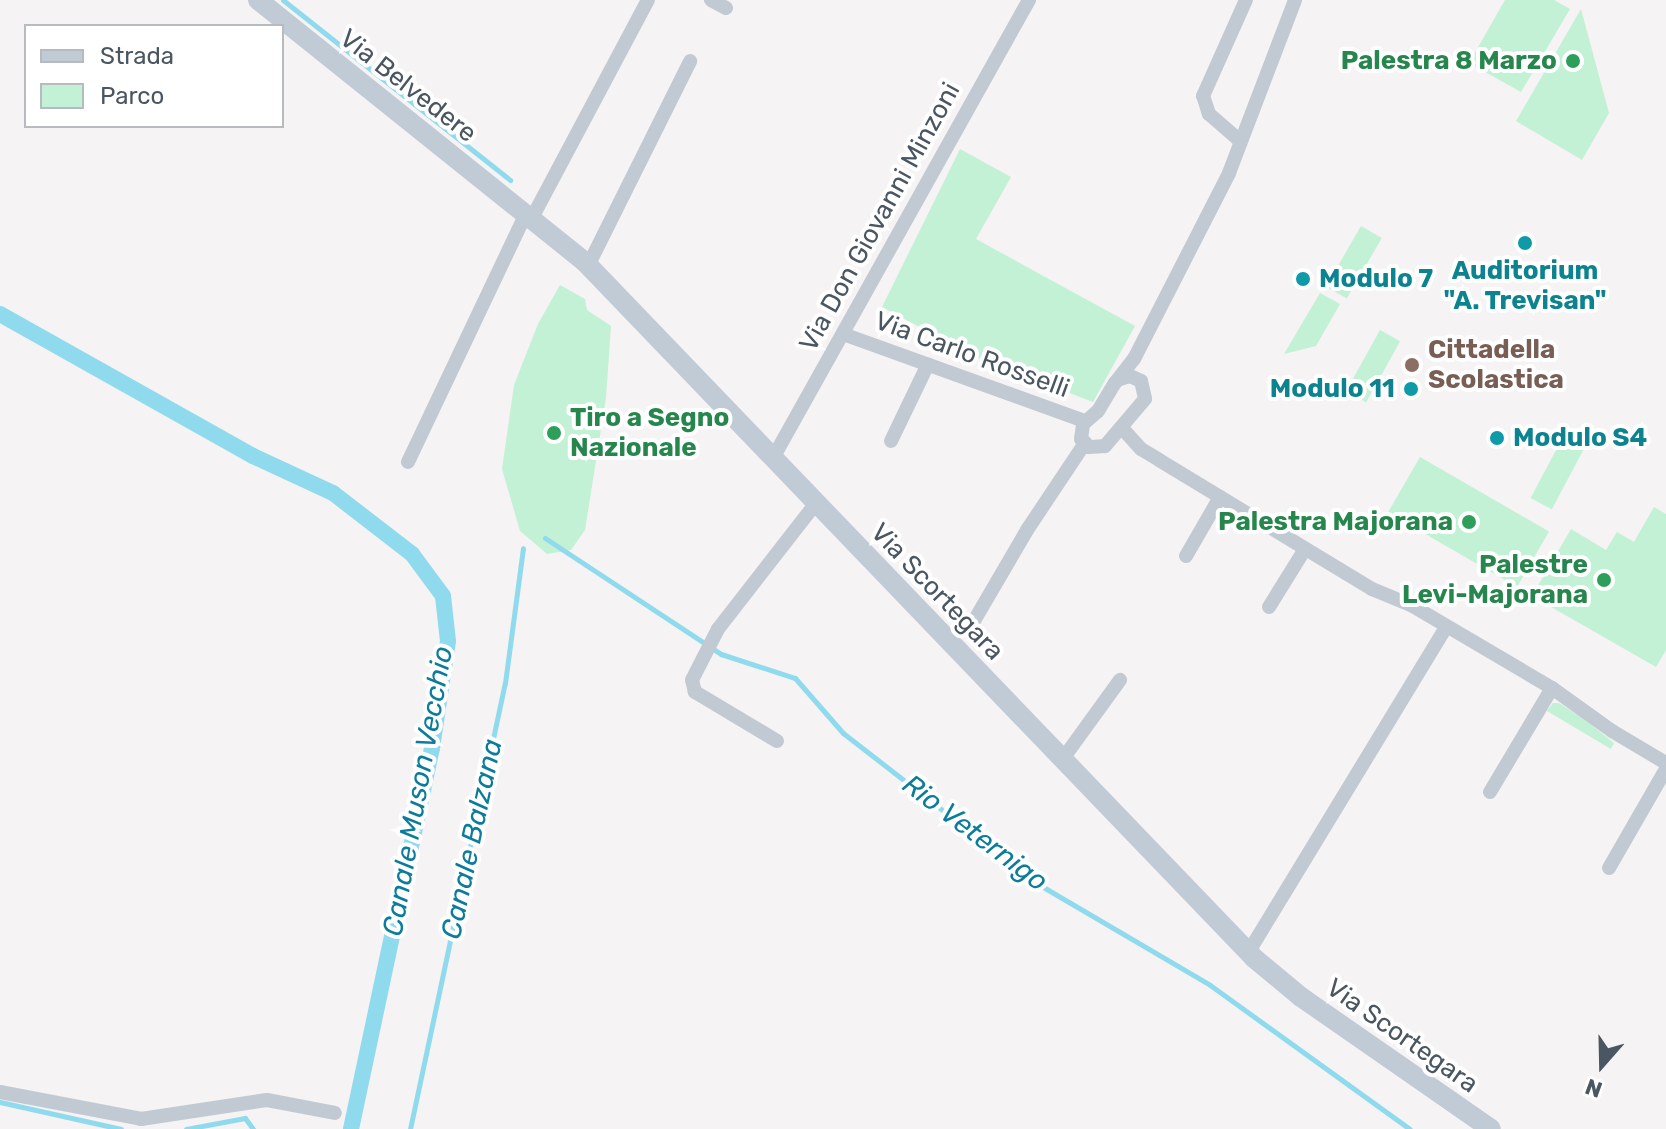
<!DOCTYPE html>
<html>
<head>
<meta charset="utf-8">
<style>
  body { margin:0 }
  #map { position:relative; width:1666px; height:1129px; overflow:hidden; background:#f5f3f3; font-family:Rubik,sans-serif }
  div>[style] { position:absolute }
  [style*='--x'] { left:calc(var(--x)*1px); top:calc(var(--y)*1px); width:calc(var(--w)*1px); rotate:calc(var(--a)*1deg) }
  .green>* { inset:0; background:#c3f1d5; transform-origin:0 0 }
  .stream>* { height:5px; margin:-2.5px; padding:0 2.5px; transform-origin:2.5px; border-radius:2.5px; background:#90daee }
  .canal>* { height:16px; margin:-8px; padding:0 8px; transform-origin:8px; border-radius:8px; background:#90daee }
  .street>* { height:14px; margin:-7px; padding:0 7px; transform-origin:7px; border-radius:7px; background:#c1cad2 }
  .secondary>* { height:20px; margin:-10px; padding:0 10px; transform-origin:10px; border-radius:10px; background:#c1cbd6 }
  .dots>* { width:22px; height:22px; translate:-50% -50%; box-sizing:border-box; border:4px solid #fff; border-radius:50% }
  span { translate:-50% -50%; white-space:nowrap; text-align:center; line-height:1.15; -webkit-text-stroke:8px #fff; paint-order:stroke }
  .leisure-label { font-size:26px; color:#27864d; font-weight:700 }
  .right { translate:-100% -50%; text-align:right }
  .left { translate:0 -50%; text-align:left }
  .street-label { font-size:26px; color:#4a5661 }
  .culture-label { font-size:26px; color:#0d838f; font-weight:700 }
  .education-label { font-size:26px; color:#785e54; font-weight:700 }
  .water-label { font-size:28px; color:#0c7c9b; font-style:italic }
  .legend { position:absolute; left:24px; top:24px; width:260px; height:104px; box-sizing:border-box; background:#fff; border:2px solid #b7bbc0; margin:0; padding:10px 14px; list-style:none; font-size:24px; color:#4a5661 }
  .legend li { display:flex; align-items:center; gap:16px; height:40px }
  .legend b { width:40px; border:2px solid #b7bbc0 }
  .north { position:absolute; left:1562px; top:1025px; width:80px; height:80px; -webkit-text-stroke:6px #fff; paint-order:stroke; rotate:200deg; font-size:22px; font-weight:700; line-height:32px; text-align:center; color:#4a5661 }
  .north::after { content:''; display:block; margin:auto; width:28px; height:36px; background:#4a5661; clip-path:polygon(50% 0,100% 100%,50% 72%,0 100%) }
</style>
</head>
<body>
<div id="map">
  <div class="green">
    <i style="clip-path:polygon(1505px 0,1554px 0,1570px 9px,1521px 92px,1469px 63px)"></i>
    <i style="clip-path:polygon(1581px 9px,1609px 113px,1582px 160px,1516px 121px)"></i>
    <i style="clip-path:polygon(960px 149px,1011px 177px,976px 239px,1135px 326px,1093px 402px,929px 339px,931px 333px,882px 307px)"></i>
    <i style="left:1361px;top:226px;width:24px;height:70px;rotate:30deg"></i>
    <i style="clip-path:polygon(560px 285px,585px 299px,587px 310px,611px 326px,606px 398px,585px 530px,571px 550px,547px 554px,520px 531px,502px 469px,514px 385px,538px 324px)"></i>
    <i style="clip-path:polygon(1320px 293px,1340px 304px,1316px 346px,1284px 354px)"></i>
    <i style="left:1380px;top:330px;width:23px;height:70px;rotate:29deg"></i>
    <i style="left:1563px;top:437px;width:24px;height:69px;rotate:28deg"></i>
    <i style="left:1420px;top:457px;width:149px;height:64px;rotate:30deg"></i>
    <i style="clip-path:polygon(1654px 507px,1666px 514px,1666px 650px,1656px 667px,1532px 596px,1571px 529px,1606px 550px,1617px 532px,1634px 542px)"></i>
    <i style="clip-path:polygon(1553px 703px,1559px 703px,1584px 719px,1614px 743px,1611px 749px,1547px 711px)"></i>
  </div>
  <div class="stream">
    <i style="--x:283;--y:0;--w:290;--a:38.4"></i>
    <i style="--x:545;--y:538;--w:211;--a:33.4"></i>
    <i style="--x:721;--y:654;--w:78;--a:18"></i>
    <i style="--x:795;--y:678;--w:73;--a:48.9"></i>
    <i style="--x:843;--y:733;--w:247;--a:37.8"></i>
    <i style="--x:1038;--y:884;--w:199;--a:30.4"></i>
    <i style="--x:1210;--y:985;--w:246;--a:35.8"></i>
    <i style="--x:0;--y:1102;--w:124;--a:12.6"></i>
    <i style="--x:186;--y:1129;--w:60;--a:-10.6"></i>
    <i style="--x:245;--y:1118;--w:14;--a:54"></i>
    <i style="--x:410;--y:1129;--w:456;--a:-78"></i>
    <i style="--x:505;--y:683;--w:136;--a:-82.4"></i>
  </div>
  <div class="canal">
    <i style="--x:0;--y:314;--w:290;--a:29.3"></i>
    <i style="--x:253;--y:456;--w:88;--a:24.8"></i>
    <i style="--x:333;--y:493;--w:100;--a:37.7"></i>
    <i style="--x:412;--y:554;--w:52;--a:53.6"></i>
    <i style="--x:443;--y:596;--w:45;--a:83.7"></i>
    <i style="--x:448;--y:641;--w:108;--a:98.5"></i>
    <i style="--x:432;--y:748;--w:390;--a:102"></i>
  </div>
  <div class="street">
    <i style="--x:711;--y:0;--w:17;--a:28"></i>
    <i style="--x:1239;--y:140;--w:40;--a:-139"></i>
    <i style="--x:1209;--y:114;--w:19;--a:-108"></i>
    <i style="--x:1203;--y:96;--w:105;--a:-65.9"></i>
    <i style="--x:532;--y:218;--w:247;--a:-62"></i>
    <i style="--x:588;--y:266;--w:229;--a:-63.5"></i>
    <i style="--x:843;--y:334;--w:257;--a:19.8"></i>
    <i style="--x:1120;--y:379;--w:10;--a:-17"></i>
    <i style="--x:1130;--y:376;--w:12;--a:24"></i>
    <i style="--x:1141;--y:381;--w:18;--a:77"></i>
    <i style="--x:1145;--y:399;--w:62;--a:130.4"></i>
    <i style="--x:1105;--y:446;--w:16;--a:176"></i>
    <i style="--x:1089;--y:447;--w:11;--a:-135"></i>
    <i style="--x:1081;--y:439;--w:15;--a:-82"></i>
    <i style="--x:1083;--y:424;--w:20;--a:-41"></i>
    <i style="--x:1098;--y:411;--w:33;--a:-59"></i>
    <i style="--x:1115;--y:383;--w:31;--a:-52"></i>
    <i style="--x:1134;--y:359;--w:209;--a:-62.9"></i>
    <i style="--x:1229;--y:173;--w:185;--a:-69.1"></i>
    <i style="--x:1122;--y:428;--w:28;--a:48"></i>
    <i style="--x:1141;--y:449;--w:21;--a:31"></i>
    <i style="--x:1159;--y:460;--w:249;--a:31.2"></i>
    <i style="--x:1372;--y:589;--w:42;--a:22.3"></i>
    <i style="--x:1411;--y:605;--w:164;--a:30.5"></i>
    <i style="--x:1552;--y:688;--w:74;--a:35.6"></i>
    <i style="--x:1612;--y:731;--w:63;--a:30.7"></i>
    <i style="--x:891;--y:441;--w:85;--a:-64.3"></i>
    <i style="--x:773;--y:458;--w:525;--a:-60.8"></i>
    <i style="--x:408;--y:462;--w:275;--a:-64.6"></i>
    <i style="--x:1186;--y:556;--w:68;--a:-60"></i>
    <i style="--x:1269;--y:607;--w:68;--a:-58.2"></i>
    <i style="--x:971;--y:626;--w:111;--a:-59.7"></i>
    <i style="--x:1027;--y:530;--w:105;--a:-56.3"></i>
    <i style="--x:777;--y:741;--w:96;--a:-149.1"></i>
    <i style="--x:695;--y:692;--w:12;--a:-104"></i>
    <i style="--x:692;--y:680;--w:57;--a:-63"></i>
    <i style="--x:718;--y:629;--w:160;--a:-52.1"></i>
    <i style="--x:1062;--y:760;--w:99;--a:-54.1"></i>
    <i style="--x:1490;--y:792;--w:121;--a:-59.2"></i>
    <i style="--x:1609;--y:868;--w:114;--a:-60.1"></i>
    <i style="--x:1248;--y:953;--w:381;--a:-58.7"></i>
    <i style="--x:0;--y:1092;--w:144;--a:10.8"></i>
    <i style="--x:141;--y:1119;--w:127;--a:-8.6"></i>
    <i style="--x:267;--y:1100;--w:69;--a:10.8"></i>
  </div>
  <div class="secondary">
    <i style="--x:258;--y:0;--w:418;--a:38.7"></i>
    <i style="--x:584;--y:261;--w:967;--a:46.13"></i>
    <i style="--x:1254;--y:958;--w:61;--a:39.7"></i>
    <i style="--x:1301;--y:997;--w:231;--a:34.8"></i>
  </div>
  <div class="dots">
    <i style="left:1573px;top:61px;background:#2e9e5b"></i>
    <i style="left:1525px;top:243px;background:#0f9aa8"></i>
    <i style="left:1303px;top:279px;background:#0f9aa8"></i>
    <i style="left:1412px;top:365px;background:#8d6e63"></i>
    <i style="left:1411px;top:389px;background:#0f9aa8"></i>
    <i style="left:554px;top:433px;background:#2e9e5b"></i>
    <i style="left:1497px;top:438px;background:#0f9aa8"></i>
    <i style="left:1469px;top:522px;background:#2e9e5b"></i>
    <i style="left:1604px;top:580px;background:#2e9e5b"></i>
  </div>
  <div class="leisure-label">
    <span class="right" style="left:1557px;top:61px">Palestra 8 Marzo</span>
    <span class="left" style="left:570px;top:433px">Tiro a Segno<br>Nazionale</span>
    <span class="right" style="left:1453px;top:522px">Palestra Majorana</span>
    <span class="right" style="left:1588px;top:580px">Palestre<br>Levi-Majorana</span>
  </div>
  <div class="street-label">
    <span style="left:408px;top:86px;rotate:38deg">Via Belvedere</span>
    <span style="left:880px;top:217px;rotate:-61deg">Via Don Giovanni Minzoni</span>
    <span style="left:972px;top:355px;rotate:20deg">Via Carlo Rosselli</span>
    <span style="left:937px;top:592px;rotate:46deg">Via Scortegara</span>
    <span style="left:1402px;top:1036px;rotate:35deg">Via Scortegara</span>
  </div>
  <div class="culture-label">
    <span style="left:1525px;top:286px">Auditorium<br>"A. Trevisan"</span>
    <span class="left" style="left:1319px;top:279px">Modulo 7</span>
    <span class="right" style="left:1395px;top:389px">Modulo 11</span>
    <span class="left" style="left:1513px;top:438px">Modulo S4</span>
  </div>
  <div class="education-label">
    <span class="left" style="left:1428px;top:365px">Cittadella<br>Scolastica</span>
  </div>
  <div class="water-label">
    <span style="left:418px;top:791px;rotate:-80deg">Canale Muson Vecchio</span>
    <span style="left:975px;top:833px;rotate:37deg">Rio Veternigo</span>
    <span style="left:472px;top:839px;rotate:-78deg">Canale Balzana</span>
  </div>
  <ul class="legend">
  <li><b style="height:10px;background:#c1cbd6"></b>Strada</li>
  <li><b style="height:22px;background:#c3f1d5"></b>Parco</li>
  </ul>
  <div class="north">N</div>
</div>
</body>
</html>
